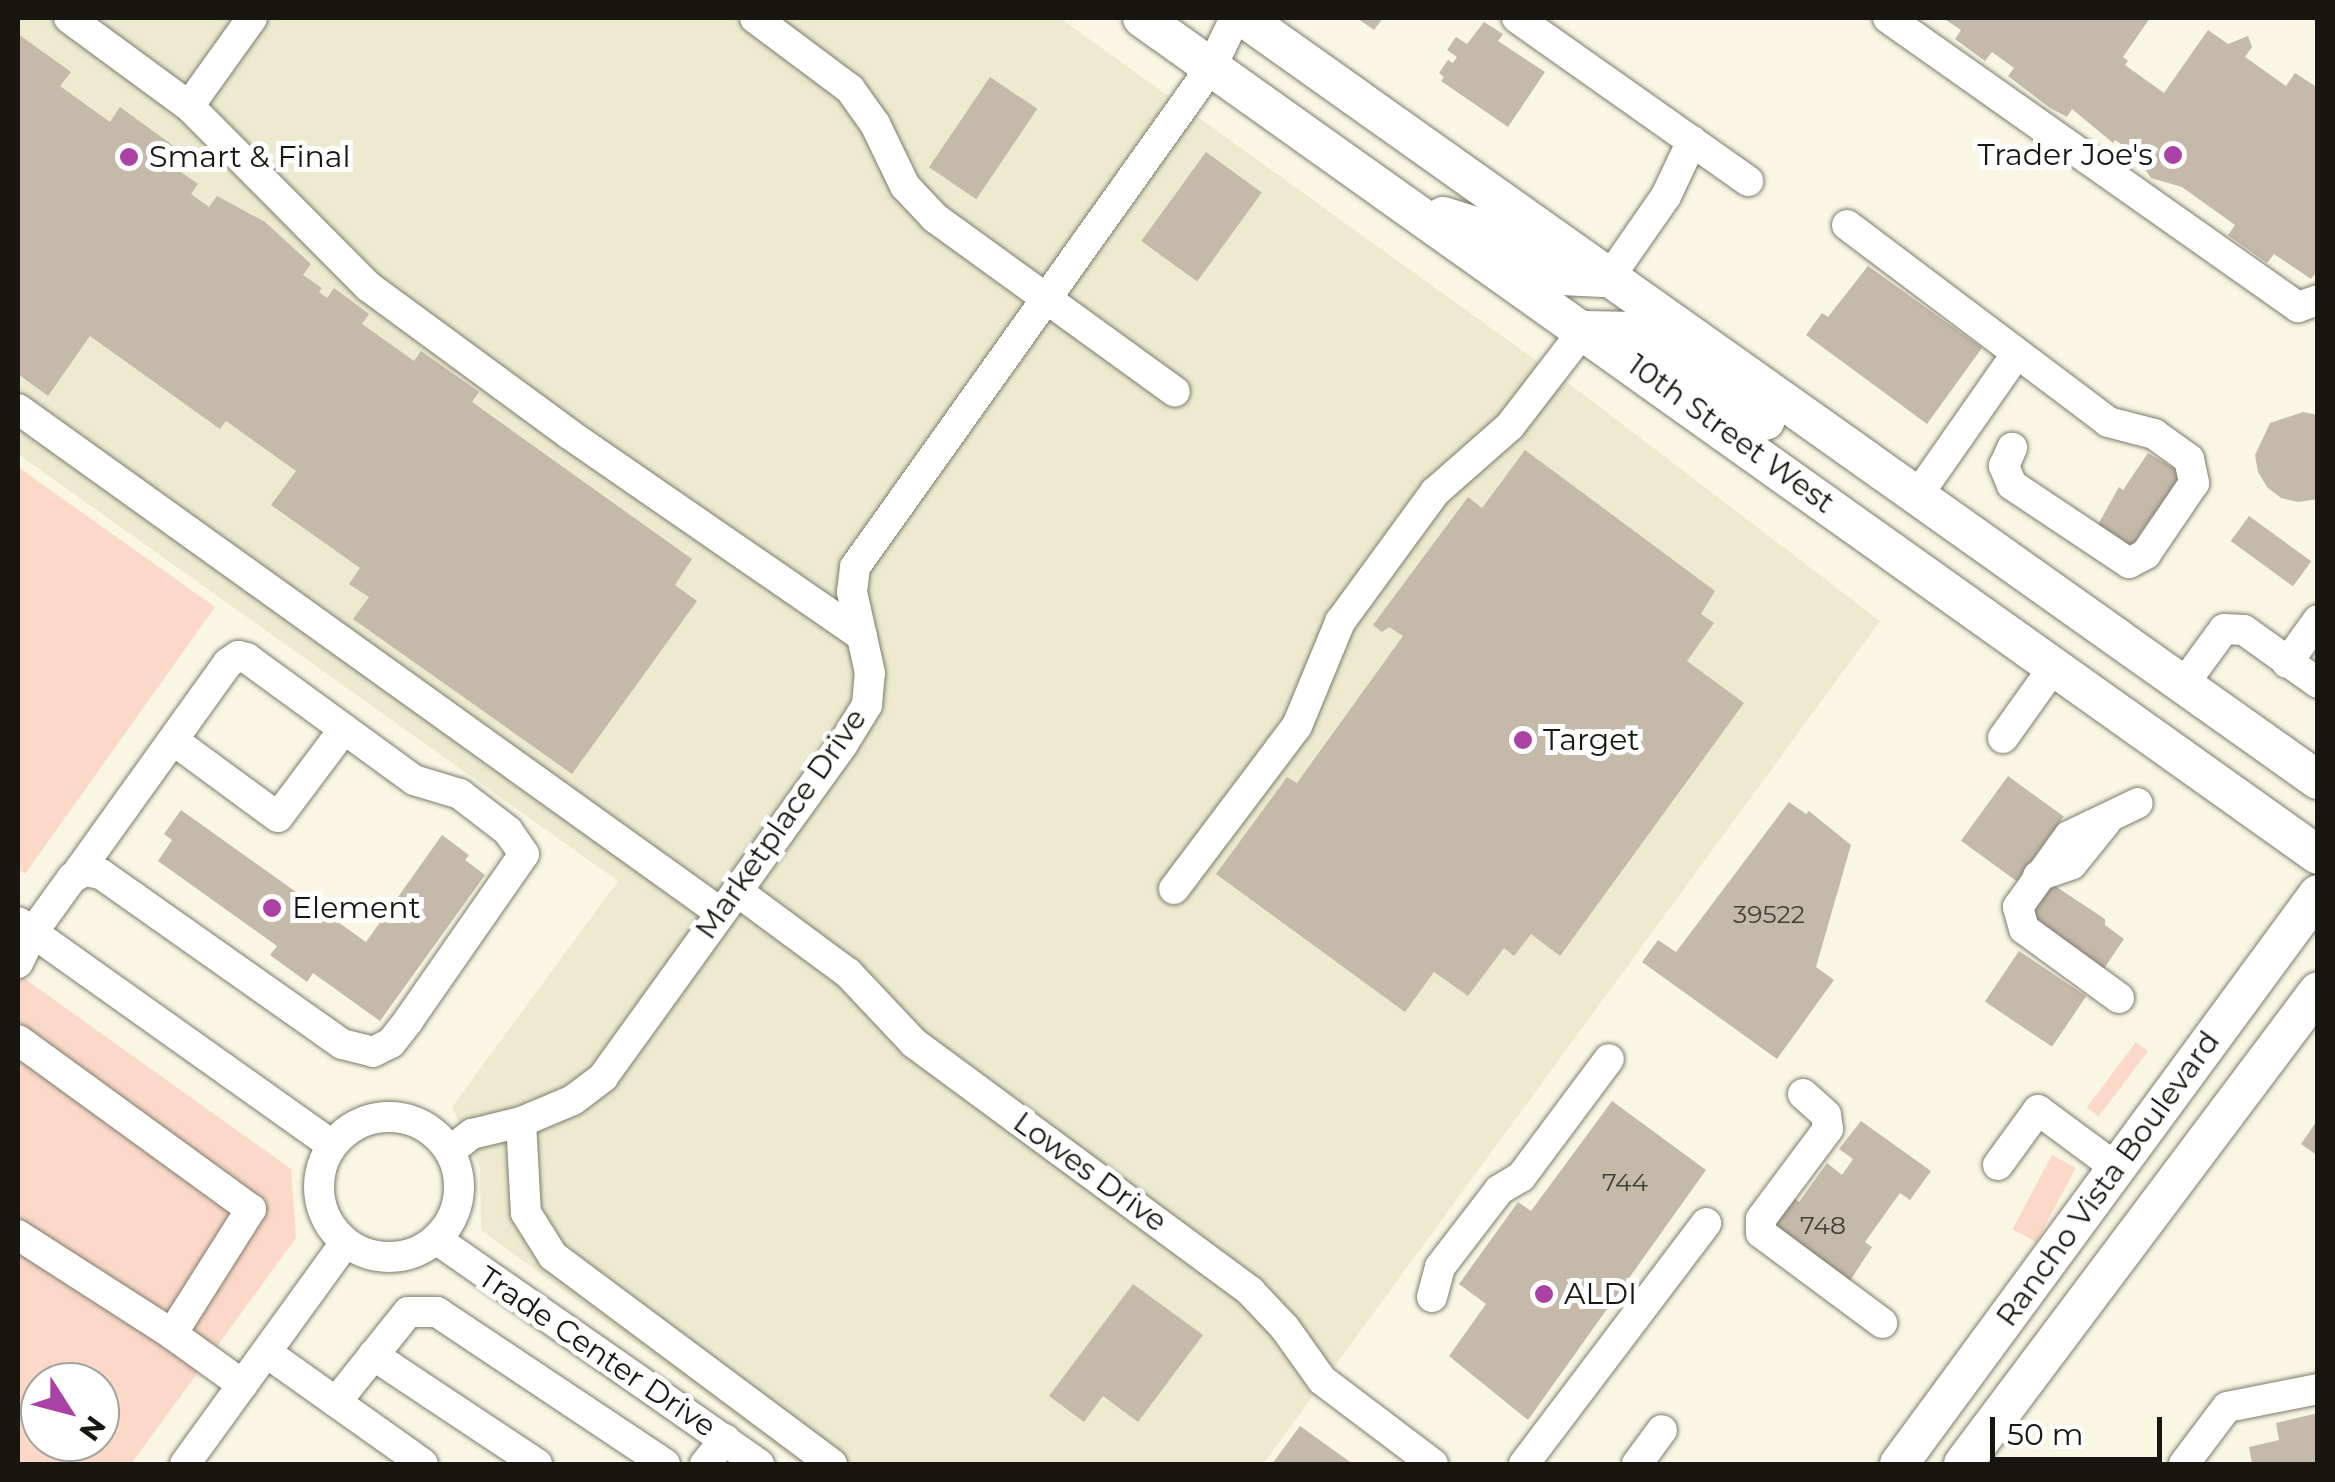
<!DOCTYPE html>
<html>
<head>
<meta charset="utf-8">
<style>
  body { margin:0 }
  #map { position:relative; width:2335px; height:1482px; overflow:hidden; background:#f9f7e4; font-family:Montserrat,sans-serif }
  div>[style] { position:absolute }
  [style*='--x'] { left:calc(var(--x)*1px); top:calc(var(--y)*1px); width:calc(var(--w)*1px); rotate:calc(var(--a)*1deg) }
  .built>* { inset:0; background:#edead0 }
  .green>* { inset:0; background:#fbd8c7; transform-origin:0 0 }
  .building>* { inset:0; background:#c5b9aa; transform-origin:0 0 }
  .roads { filter:drop-shadow(0 0 2px #7d7b6a) drop-shadow(0 0 2px #7d7b6a) }
  .minor>* { height:30px; margin:-15px; padding:0 15px; transform-origin:15px; border-radius:15px; background:#fff }
  .minor>.ring { margin:-15px; padding:0; box-sizing:content-box; background:none; border:30px solid #fff; border-radius:50% }
  .major>* { height:38px; margin:-19px; padding:0 19px; transform-origin:19px; border-radius:19px; background:#fff }
  .dots>* { width:28px; height:28px; translate:-50% -50%; box-sizing:border-box; border:5px solid #fff; border-radius:50% }
  span { translate:-50% -50%; white-space:nowrap; text-align:center; line-height:1.15; -webkit-text-stroke:10px #fff; paint-order:stroke }
  .number-label { font-size:25px; color:#423f36 }
  .number-label span { -webkit-text-stroke-width:0 }
  .poi-label { font-size:30px; color:#171610 }
  .right { translate:-100% -50%; text-align:right }
  .left { translate:0 -50%; text-align:left }
  .street-label { font-size:30px; color:#171610 }
  .frame { position:absolute; inset:0; border:20px solid #171610; pointer-events:none }
  .north { position:absolute; left:20px; top:1362px; width:100px; height:100px; box-sizing:border-box; background:#fff; border:2px solid #a2a29f; border-radius:50%; rotate:126deg; font-size:28px; font-weight:700; line-height:40px; text-align:center; color:#171610 }
  .north::after { content:''; display:block; margin:auto; width:35px; height:45px; background:#aa42a5; clip-path:polygon(50% 0,100% 100%,50% 72%,0 100%) }
  .scale { position:absolute; left:1990px; top:1417px; width:172px; height:45px; box-sizing:border-box; border:5px solid #171610; border-top:0; padding-left:12px; font-size:30px; line-height:35px; white-space:nowrap; color:#171610; -webkit-text-stroke:8px #fff; paint-order:stroke }
</style>
</head>
<body>
<div id="map">
  <div class="built">
    <i style="clip-path:polygon(18px 18px,1060px 18px,1584px 395px,1880px 621px,1263px 1464px,800px 1464px,481px 1230px,480px 1168px,452px 1107px,618px 881px,18px 454px)"></i>
  </div>
  <div class="green">
    <i style="clip-path:polygon(18px 467px,215px 607px,25px 874px,18px 869px)"></i>
    <i style="clip-path:polygon(evenodd,18px 974px,291px 1169px,296px 1238px,131px 1464px,18px 1464px,18px 974px,40px 1382px,100px 1382px,100px 1442px,40px 1442px,40px 1382px)"></i>
    <i style="left:2136px;top:1042px;width:15px;height:82px;rotate:37deg"></i>
    <i style="left:2052px;top:1155px;width:27px;height:84px;rotate:28deg"></i>
  </div>
  <div class="building">
    <i style="clip-path:polygon(1357px 18px,1383px 18px,1374px 30px)"></i>
    <i style="clip-path:polygon(1943px 18px,2150px 18px,2123px 57px,2128px 61px,2125px 65px,2164px 93px,2208px 30px,2228px 44px,2248px 36px,2252px 47px,2245px 57px,2286px 86px,2295px 73px,2318px 88px,2318px 270px,2311px 279px,2274px 254px,2267px 263px,2228px 235px,2235px 225px,2182px 187px,2151px 178px,2133px 152px,2115px 140px,2113px 143px,2072px 109px,2067px 117px,2050px 108px,2008px 76px,2014px 68px,1992px 52px,1985px 61px,1955px 39px,1961px 30px)"></i>
    <i style="clip-path:polygon(1484px 22px,1503px 34px,1498px 41px,1545px 72px,1508px 127px,1441px 81px,1444px 77px,1439px 73px,1448px 60px,1453px 63px,1457px 57px,1447px 50px,1456px 37px,1467px 44px)"></i>
    <i style="clip-path:polygon(18px 34px,71px 72px,60px 86px,110px 122px,120px 107px,175px 147px,165px 161px,198px 184px,191px 194px,209px 207px,217px 196px,265px 222px,311px 264px,303px 275px,322px 288px,319px 292px,327px 298px,334px 288px,369px 314px,362px 324px,414px 361px,421px 351px,479px 392px,472px 402px,692px 559px,675px 585px,697px 601px,572px 774px,353px 619px,369px 597px,349px 584px,360px 568px,271px 505px,296px 471px,226px 421px,220px 429px,90px 336px,48px 396px,18px 374px)"></i>
    <i style="left:990px;top:77px;width:57px;height:109px;rotate:34deg"></i>
    <i style="left:1206px;top:152px;width:69px;height:110px;rotate:36deg"></i>
    <i style="clip-path:polygon(1868px 266px,1982px 348px,1927px 424px,1806px 335px,1822px 313px,1828px 317px)"></i>
    <i style="clip-path:polygon(2303px 412px,2318px 415px,2318px 499px,2298px 502px,2281px 498px,2267px 487px,2258px 472px,2255px 455px,2270px 423px)"></i>
    <i style="clip-path:polygon(1525px 450px,1715px 591px,1701px 614px,1714px 623px,1687px 661px,1744px 703px,1560px 956px,1531px 934px,1514px 956px,1504px 948px,1468px 996px,1434px 972px,1405px 1012px,1216px 874px,1287px 777px,1297px 783px,1403px 636px,1389px 627px,1382px 632px,1373px 625px,1468px 497px,1482px 508px)"></i>
    <i style="clip-path:polygon(2148px 453px,2182px 473px,2157px 520px,2152px 516px,2129px 551px,2096px 528px,2119px 487px,2123px 490px)"></i>
    <i style="left:2249px;top:516px;width:77px;height:31px;rotate:36deg"></i>
    <i style="left:2008px;top:776px;width:69px;height:80px;rotate:36deg"></i>
    <i style="clip-path:polygon(1789px 802px,1806px 814px,1809px 811px,1851px 845px,1816px 967px,1834px 980px,1777px 1059px,1642px 962px,1658px 940px,1676px 952px)"></i>
    <i style="clip-path:polygon(181px 810px,366px 942px,442px 835px,469px 855px,465px 860px,485px 875px,380px 1021px,313px 973px,307px 982px,270px 955px,277px 946px,158px 861px,172px 840px,164px 834px)"></i>
    <i style="clip-path:polygon(2049px 882px,2105px 919px,2105px 925px,2124px 939px,2103px 970px,2030px 914px)"></i>
    <i style="left:2019px;top:951px;width:81px;height:61px;rotate:34deg"></i>
    <i style="clip-path:polygon(1612px 1101px,1706px 1170px,1528px 1420px,1449px 1356px,1486px 1304px,1459px 1284px,1518px 1202px,1531px 1211px)"></i>
    <i style="clip-path:polygon(2318px 1119px,2318px 1156px,2301px 1144px)"></i>
    <i style="clip-path:polygon(1861px 1121px,1931px 1171px,1910px 1200px,1900px 1193px,1865px 1242px,1872px 1247px,1844px 1290px,1771px 1234px,1790px 1195px,1799px 1202px,1827px 1163px,1842px 1175px,1853px 1159px,1839px 1149px)"></i>
    <i style="clip-path:polygon(1133px 1284px,1203px 1335px,1138px 1422px,1103px 1396px,1084px 1422px,1049px 1396px)"></i>
    <i style="clip-path:polygon(2318px 1413px,2318px 1464px,2252px 1464px,2249px 1447px,2279px 1440px,2276px 1423px)"></i>
    <i style="clip-path:polygon(1300px 1426px,1353px 1464px,1272px 1464px)"></i>
  </div>
  <div class="roads">
    <div class="minor">
      <i style="--x:69;--y:18;--w:149;--a:36.3"></i>
      <i style="--x:189;--y:106;--w:255;--a:45.2"></i>
      <i style="--x:369;--y:287;--w:248;--a:36.3"></i>
      <i style="--x:569;--y:434;--w:356;--a:34.6"></i>
      <i style="--x:755;--y:18;--w:119;--a:36.8"></i>
      <i style="--x:850;--y:89;--w:43;--a:54.5"></i>
      <i style="--x:875;--y:124;--w:69;--a:64.2"></i>
      <i style="--x:905;--y:186;--w:44;--a:46.8"></i>
      <i style="--x:935;--y:218;--w:296;--a:35.9"></i>
      <i style="--x:1517;--y:18;--w:283;--a:35.2"></i>
      <i style="--x:1888;--y:18;--w:502;--a:35.18"></i>
      <i style="--x:2298;--y:307;--w:21;--a:-19"></i>
      <i style="--x:189;--y:106;--w:108;--a:-54.4"></i>
      <i style="--x:1847;--y:225;--w:327;--a:37"></i>
      <i style="--x:2108;--y:422;--w:48;--a:14.6"></i>
      <i style="--x:2154;--y:434;--w:43;--a:35.5"></i>
      <i style="--x:2189;--y:459;--w:25;--a:78"></i>
      <i style="--x:2194;--y:483;--w:86;--a:124.1"></i>
      <i style="--x:2146;--y:554;--w:19;--a:152"></i>
      <i style="--x:2129;--y:563;--w:141;--a:-146.3"></i>
      <i style="--x:2012;--y:485;--w:21;--a:-113"></i>
      <i style="--x:2004;--y:466;--w:20;--a:-66"></i>
      <i style="--x:1609;--y:278;--w:100;--a:-55.2"></i>
      <i style="--x:1666;--y:196;--w:61;--a:-64.7"></i>
      <i style="--x:18;--y:409;--w:865;--a:35.64"></i>
      <i style="--x:1917;--y:496;--w:174;--a:-55"></i>
      <i style="--x:2287;--y:663;--w:53;--a:-54.2"></i>
      <i style="--x:2183;--y:685;--w:69;--a:-53.8"></i>
      <i style="--x:2224;--y:629;--w:20;--a:3"></i>
      <i style="--x:2244;--y:630;--w:91;--a:35.6"></i>
      <i style="--x:2003;--y:738;--w:90;--a:-54.5"></i>
      <i style="--x:173;--y:740;--w:130;--a:36.3"></i>
      <i style="--x:278;--y:817;--w:110;--a:-53.1"></i>
      <i style="--x:2038;--y:876;--w:36;--a:-19"></i>
      <i style="--x:2072;--y:864;--w:54;--a:-51"></i>
      <i style="--x:1174;--y:889;--w:204;--a:-53"></i>
      <i style="--x:1297;--y:726;--w:113;--a:-67.5"></i>
      <i style="--x:1340;--y:622;--w:161;--a:-53.8"></i>
      <i style="--x:1435;--y:492;--w:100;--a:-41.3"></i>
      <i style="--x:1510;--y:426;--w:121;--a:-52.4"></i>
      <i style="--x:737;--y:891;--w:138;--a:36.5"></i>
      <i style="--x:848;--y:973;--w:96;--a:46.7"></i>
      <i style="--x:914;--y:1043;--w:418;--a:36.4"></i>
      <i style="--x:1250;--y:1291;--w:51;--a:46.6"></i>
      <i style="--x:1285;--y:1328;--w:64;--a:54.6"></i>
      <i style="--x:1322;--y:1380;--w:139;--a:37.1"></i>
      <i style="--x:18;--y:922;--w:385;--a:35.4"></i>
      <i style="--x:18;--y:963;--w:34;--a:-64"></i>
      <i style="--x:33;--y:932;--w:67;--a:-54.2"></i>
      <i style="--x:72;--y:878;--w:15;--a:-28"></i>
      <i style="--x:85;--y:871;--w:16;--a:11"></i>
      <i style="--x:101;--y:874;--w:295;--a:35.2"></i>
      <i style="--x:342;--y:1044;--w:32;--a:14"></i>
      <i style="--x:373;--y:1052;--w:20;--a:-27"></i>
      <i style="--x:391;--y:1043;--w:28;--a:-52"></i>
      <i style="--x:408;--y:1021;--w:203;--a:-55.2"></i>
      <i style="--x:524;--y:854;--w:28;--a:-125"></i>
      <i style="--x:508;--y:831;--w:61;--a:-142.4"></i>
      <i style="--x:460;--y:794;--w:48;--a:-163.1"></i>
      <i style="--x:414;--y:780;--w:207;--a:-143.9"></i>
      <i style="--x:247;--y:658;--w:9;--a:-167"></i>
      <i style="--x:238;--y:656;--w:12;--a:145"></i>
      <i style="--x:228;--y:663;--w:257;--a:125.7"></i>
      <i style="--x:2119;--y:998;--w:117;--a:-144"></i>
      <i style="--x:2024;--y:929;--w:23;--a:-105"></i>
      <i style="--x:2018;--y:907;--w:87;--a:-54.3"></i>
      <i style="--x:2069;--y:836;--w:76;--a:-25.6"></i>
      <i style="--x:18;--y:1040;--w:288;--a:36"></i>
      <i style="--x:251;--y:1209;--w:148;--a:122.3"></i>
      <i style="--x:1803;--y:1094;--w:31;--a:42"></i>
      <i style="--x:1826;--y:1115;--w:14;--a:82"></i>
      <i style="--x:1828;--y:1129;--w:112;--a:126.7"></i>
      <i style="--x:1761;--y:1219;--w:14;--a:90"></i>
      <i style="--x:1761;--y:1233;--w:151;--a:36.6"></i>
      <i class="ring" style="left:319px;top:1117px;width:110px;height:110px"></i>
      <i style="--x:521;--y:1122;--w:91;--a:86.9"></i>
      <i style="--x:526;--y:1213;--w:51;--a:57.9"></i>
      <i style="--x:553;--y:1256;--w:348;--a:36.7"></i>
      <i style="--x:450;--y:1151;--w:28;--a:-38"></i>
      <i style="--x:472;--y:1134;--w:50;--a:-13.8"></i>
      <i style="--x:521;--y:1122;--w:56;--a:-22.9"></i>
      <i style="--x:573;--y:1100;--w:38;--a:-37"></i>
      <i style="--x:603;--y:1077;--w:410;--a:-54.2"></i>
      <i style="--x:843;--y:744;--w:46;--a:-58.4"></i>
      <i style="--x:867;--y:705;--w:32;--a:-85"></i>
      <i style="--x:870;--y:673;--w:83;--a:-102.5"></i>
      <i style="--x:852;--y:592;--w:25;--a:-83"></i>
      <i style="--x:855;--y:567;--w:615;--a:-54.53"></i>
      <i style="--x:1212;--y:66;--w:53;--a:-64.4"></i>
      <i style="--x:1998;--y:1165;--w:68;--a:-54"></i>
      <i style="--x:2038;--y:1110;--w:96;--a:36.5"></i>
      <i style="--x:18;--y:1235;--w:183;--a:32.7"></i>
      <i style="--x:172;--y:1334;--w:87;--a:35.7"></i>
      <i style="--x:436;--y:1239;--w:394;--a:34.9"></i>
      <i style="--x:1432;--y:1297;--w:31;--a:-75"></i>
      <i style="--x:1440;--y:1267;--w:97;--a:-52.5"></i>
      <i style="--x:1499;--y:1190;--w:26;--a:-31"></i>
      <i style="--x:1521;--y:1177;--w:147;--a:-53.3"></i>
      <i style="--x:267;--y:1353;--w:191;--a:35.4"></i>
      <i style="--x:373;--y:1355;--w:197;--a:33.6"></i>
      <i style="--x:336;--y:1402;--w:115;--a:-51.3"></i>
      <i style="--x:408;--y:1312;--w:29;--a:0"></i>
      <i style="--x:437;--y:1312;--w:274;--a:33.7"></i>
      <i style="--x:185;--y:1464;--w:273;--a:-54.1"></i>
      <i style="--x:705;--y:1464;--w:32;--a:-51"></i>
      <i style="--x:1524;--y:1464;--w:302;--a:-52.9"></i>
      <i style="--x:1637;--y:1464;--w:42;--a:-53.7"></i>
      <i style="--x:2184;--y:1464;--w:71;--a:-53"></i>
      <i style="--x:2227;--y:1407;--w:93;--a:-11.2"></i>
    </div>
    <div class="major">
      <i style="--x:1142;--y:18;--w:1443;--a:35.44"></i>
      <i style="--x:1244;--y:18;--w:1317;--a:35.36"></i>
      <i style="--x:1443;--y:216;--w:50;--a:17.4"></i>
      <i style="--x:1491;--y:231;--w:84;--a:32.4"></i>
      <i style="--x:1562;--y:276;--w:41;--a:2.8"></i>
      <i style="--x:1584;--y:330;--w:54;--a:1.1"></i>
      <i style="--x:1638;--y:331;--w:156;--a:35.1"></i>
      <i style="--x:1899;--y:1464;--w:707;--a:-53.68"></i>
      <i style="--x:1963;--y:1464;--w:591;--a:-53.11"></i>
    </div>
  </div>
  <div class="dots">
    <i style="left:2173px;top:155px;background:#aa42a5"></i>
    <i style="left:129px;top:157px;background:#aa42a5"></i>
    <i style="left:1523px;top:740px;background:#aa42a5"></i>
    <i style="left:272px;top:908px;background:#aa42a5"></i>
    <i style="left:1544px;top:1294px;background:#aa42a5"></i>
  </div>
  <div class="number-label">
    <span style="left:1769px;top:914px">39522</span>
    <span style="left:1625px;top:1182px">744</span>
    <span style="left:1823px;top:1225px">748</span>
  </div>
  <div class="poi-label">
    <span class="right" style="left:2153px;top:155px">Trader Joe's</span>
    <span class="left" style="left:149px;top:157px">Smart &amp; Final</span>
    <span class="left" style="left:1543px;top:740px">Target</span>
    <span class="left" style="left:292px;top:908px">Element</span>
    <span class="left" style="left:1564px;top:1294px">ALDI</span>
  </div>
  <div class="street-label">
    <span style="left:1731px;top:434px;rotate:36deg">10th Street West</span>
    <span style="left:781px;top:824px;rotate:-55deg">Marketplace Drive</span>
    <span style="left:1090px;top:1172px;rotate:36deg">Lowes Drive</span>
    <span style="left:2108px;top:1179px;rotate:-54deg">Rancho Vista Boulevard</span>
    <span style="left:597px;top:1352px;rotate:34deg">Trade Center Drive</span>
  </div>
  <div class="frame"></div>
  <div class="north">N</div>
  <div class="scale">50 m</div>
</div>
</body>
</html>
